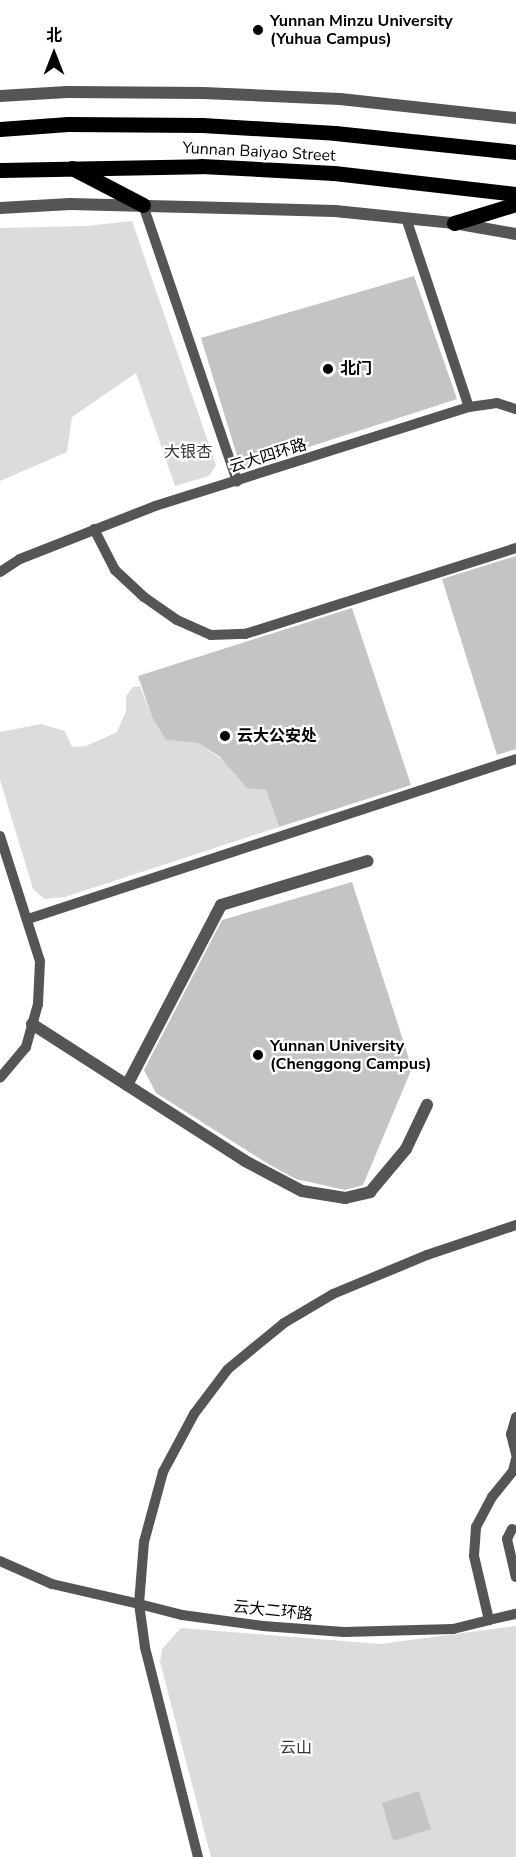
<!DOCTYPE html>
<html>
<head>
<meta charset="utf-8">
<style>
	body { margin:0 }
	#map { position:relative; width:516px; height:1857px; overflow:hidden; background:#fff; font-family:"Nunito Sans","Noto Sans SC",sans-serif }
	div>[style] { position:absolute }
	.green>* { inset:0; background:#dcdcdc }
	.building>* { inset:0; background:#c4c4c4 }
	.lane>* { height:10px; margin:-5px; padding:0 5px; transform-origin:5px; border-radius:5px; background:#555 }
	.street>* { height:12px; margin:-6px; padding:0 6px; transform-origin:6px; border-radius:6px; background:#555 }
	.primary>* { height:15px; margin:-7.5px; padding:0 7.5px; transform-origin:7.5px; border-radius:7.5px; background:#000 }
	.dots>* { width:16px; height:16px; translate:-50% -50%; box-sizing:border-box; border:3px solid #fff; border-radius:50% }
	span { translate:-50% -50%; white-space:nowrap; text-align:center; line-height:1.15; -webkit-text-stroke:4.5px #fff; paint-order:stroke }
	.poi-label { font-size:16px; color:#000; font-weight:700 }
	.left { translate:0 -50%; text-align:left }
	.street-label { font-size:16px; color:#000 }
	.park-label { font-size:16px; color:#333 }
	.north { position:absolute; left:24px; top:24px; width:60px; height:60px; -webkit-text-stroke:4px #fff; paint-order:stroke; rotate:0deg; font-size:16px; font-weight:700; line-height:24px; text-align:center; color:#000 }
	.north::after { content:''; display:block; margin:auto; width:21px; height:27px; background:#000; clip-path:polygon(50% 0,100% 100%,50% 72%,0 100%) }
</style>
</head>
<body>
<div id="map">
	<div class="green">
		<i style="clip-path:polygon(132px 221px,216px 465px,209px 476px,175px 486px,136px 373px,72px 417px,67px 452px,0 481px,0 228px,86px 226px)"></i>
		<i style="clip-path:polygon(140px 686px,152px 717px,166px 740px,198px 743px,266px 790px,279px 827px,65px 897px,45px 899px,33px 889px,0 780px,0 732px,41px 724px,65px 731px,72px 747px,86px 746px,117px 732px,126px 711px,126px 696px,133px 687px)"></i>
		<i style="clip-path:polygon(516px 1626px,516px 1857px,211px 1857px,160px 1662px,162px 1649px,181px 1628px,380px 1644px)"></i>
	</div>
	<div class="building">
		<i style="clip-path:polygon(414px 276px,457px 399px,241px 469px,201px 338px)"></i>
		<i style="clip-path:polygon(516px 556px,516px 749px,497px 755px,442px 579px)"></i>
		<i style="clip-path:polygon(352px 608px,411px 785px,279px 827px,266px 790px,247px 788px,220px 757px,198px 743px,166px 740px,152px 717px,138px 676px)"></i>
		<i style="clip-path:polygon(352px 882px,412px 1068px,363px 1185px,345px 1190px,296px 1179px,270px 1165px,156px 1093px,144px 1070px,222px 920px)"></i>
		<i style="clip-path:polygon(419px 1791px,431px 1829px,393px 1841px,382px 1803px)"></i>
	</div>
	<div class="lane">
		<i style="left:143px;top:205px;width:292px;rotate:71.2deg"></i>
		<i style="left:406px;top:218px;width:199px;rotate:71.6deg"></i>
		<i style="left:94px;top:529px;width:46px;rotate:62.9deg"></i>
		<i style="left:115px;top:570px;width:40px;rotate:43deg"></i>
		<i style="left:144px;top:597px;width:40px;rotate:34.9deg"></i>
		<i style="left:177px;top:620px;width:37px;rotate:24deg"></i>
		<i style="left:211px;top:635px;width:34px;rotate:-2deg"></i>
		<i style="left:245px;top:634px;width:284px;rotate:-17.6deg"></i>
		<i style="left:0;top:572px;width:24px;rotate:-33deg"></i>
		<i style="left:20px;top:559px;width:145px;rotate:-21.4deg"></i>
		<i style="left:155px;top:506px;width:329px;rotate:-17.5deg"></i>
		<i style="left:469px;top:407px;width:28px;rotate:-8deg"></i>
		<i style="left:497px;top:403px;width:20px;rotate:18deg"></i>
		<i style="left:0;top:836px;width:131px;rotate:72.3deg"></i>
		<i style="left:40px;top:961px;width:43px;rotate:92.7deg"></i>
		<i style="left:38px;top:1004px;width:45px;rotate:105.6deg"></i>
		<i style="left:26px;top:1047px;width:40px;rotate:130deg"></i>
		<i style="left:28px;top:919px;width:514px;rotate:-18.15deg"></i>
		<i style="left:516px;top:1417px;width:18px;rotate:106deg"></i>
		<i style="left:511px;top:1434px;width:21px;rotate:76deg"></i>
		<i style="left:512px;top:1529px;width:11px;rotate:117deg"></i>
		<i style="left:507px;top:1539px;width:39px;rotate:77deg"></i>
		<i style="left:0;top:1561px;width:57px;rotate:23.9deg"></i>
		<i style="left:52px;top:1584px;width:89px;rotate:12.9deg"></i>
		<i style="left:139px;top:1604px;width:62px;rotate:-85.4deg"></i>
		<i style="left:144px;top:1542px;width:73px;rotate:-74.8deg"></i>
		<i style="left:163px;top:1472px;width:66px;rotate:-61.9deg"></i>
		<i style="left:194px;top:1414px;width:56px;rotate:-52.9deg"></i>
		<i style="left:228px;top:1369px;width:72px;rotate:-39.4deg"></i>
		<i style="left:284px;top:1323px;width:57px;rotate:-30.6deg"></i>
		<i style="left:333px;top:1294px;width:102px;rotate:-22.5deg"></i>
		<i style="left:427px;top:1255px;width:94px;rotate:-18.6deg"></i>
		<i style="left:489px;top:1620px;width:28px;rotate:-13deg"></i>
		<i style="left:198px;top:1857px;width:217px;rotate:-104.2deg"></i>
		<i style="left:145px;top:1647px;width:43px;rotate:-97.9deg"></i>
		<i style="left:139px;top:1604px;width:44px;rotate:14.3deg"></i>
		<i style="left:182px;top:1615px;width:82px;rotate:7.7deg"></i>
		<i style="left:263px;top:1626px;width:81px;rotate:4.2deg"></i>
		<i style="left:344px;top:1632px;width:109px;rotate:-1.6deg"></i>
		<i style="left:453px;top:1629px;width:37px;rotate:-14deg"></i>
		<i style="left:489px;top:1620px;width:66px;rotate:-103.2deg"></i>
		<i style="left:474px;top:1556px;width:29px;rotate:-86deg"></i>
		<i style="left:476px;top:1527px;width:34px;rotate:-62deg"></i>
		<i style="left:492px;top:1497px;width:33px;rotate:-51deg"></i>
		<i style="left:513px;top:1471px;width:12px;rotate:-76deg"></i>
	</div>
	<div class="street">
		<i style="left:0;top:96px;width:67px;rotate:-3.4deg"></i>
		<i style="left:67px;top:92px;width:136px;rotate:0.4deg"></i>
		<i style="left:203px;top:93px;width:137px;rotate:2.5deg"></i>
		<i style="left:340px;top:99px;width:177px;rotate:6.2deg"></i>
		<i style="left:0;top:208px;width:70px;rotate:-3.3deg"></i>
		<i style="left:70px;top:204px;width:265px;rotate:1.5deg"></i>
		<i style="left:335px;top:211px;width:120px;rotate:5.8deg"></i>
		<i style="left:454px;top:223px;width:63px;rotate:10.1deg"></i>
		<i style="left:32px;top:1024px;width:253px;rotate:32.7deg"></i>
		<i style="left:245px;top:1161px;width:64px;rotate:27.8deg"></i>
		<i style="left:302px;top:1191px;width:44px;rotate:9.2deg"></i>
		<i style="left:345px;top:1198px;width:26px;rotate:-13deg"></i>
		<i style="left:370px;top:1192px;width:56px;rotate:-50.1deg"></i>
		<i style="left:406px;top:1149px;width:49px;rotate:-64.5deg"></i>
		<i style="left:127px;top:1085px;width:203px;rotate:-62.4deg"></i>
		<i style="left:221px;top:905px;width:153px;rotate:-16.7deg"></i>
	</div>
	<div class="primary">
		<i style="left:0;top:129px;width:68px;rotate:-4.2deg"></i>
		<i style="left:68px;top:124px;width:134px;rotate:0.4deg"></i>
		<i style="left:202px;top:125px;width:133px;rotate:3.4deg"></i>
		<i style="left:335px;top:133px;width:182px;rotate:6deg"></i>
		<i style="left:72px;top:168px;width:80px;rotate:27.5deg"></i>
		<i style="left:0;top:170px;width:201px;rotate:-1.1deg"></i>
		<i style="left:201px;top:166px;width:133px;rotate:3deg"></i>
		<i style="left:334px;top:173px;width:183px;rotate:6.6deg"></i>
		<i style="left:454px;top:223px;width:65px;rotate:-17deg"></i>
	</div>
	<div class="dots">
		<i style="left:258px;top:30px;background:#000"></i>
		<i style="left:328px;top:369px;background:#000"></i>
		<i style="left:225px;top:736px;background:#000"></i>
		<i style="left:258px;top:1055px;background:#000"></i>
	</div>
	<div class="poi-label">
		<span class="left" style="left:270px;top:30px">Yunnan Minzu University<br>(Yuhua Campus)</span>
		<span class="left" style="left:340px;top:369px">北门</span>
		<span class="left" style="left:237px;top:736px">云大公安处</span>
		<span class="left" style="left:270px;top:1055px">Yunnan University<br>(Chenggong Campus)</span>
	</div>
	<div class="street-label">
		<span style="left:259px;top:152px;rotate:3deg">Yunnan Baiyao Street</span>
		<span style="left:268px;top:456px;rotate:-17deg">云大四环路</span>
		<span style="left:273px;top:1611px;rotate:6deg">云大二环路</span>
	</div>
	<div class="park-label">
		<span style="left:188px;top:452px">大银杏</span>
		<span style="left:296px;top:1748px">云山</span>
	</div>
	<div class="north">北</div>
</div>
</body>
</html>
